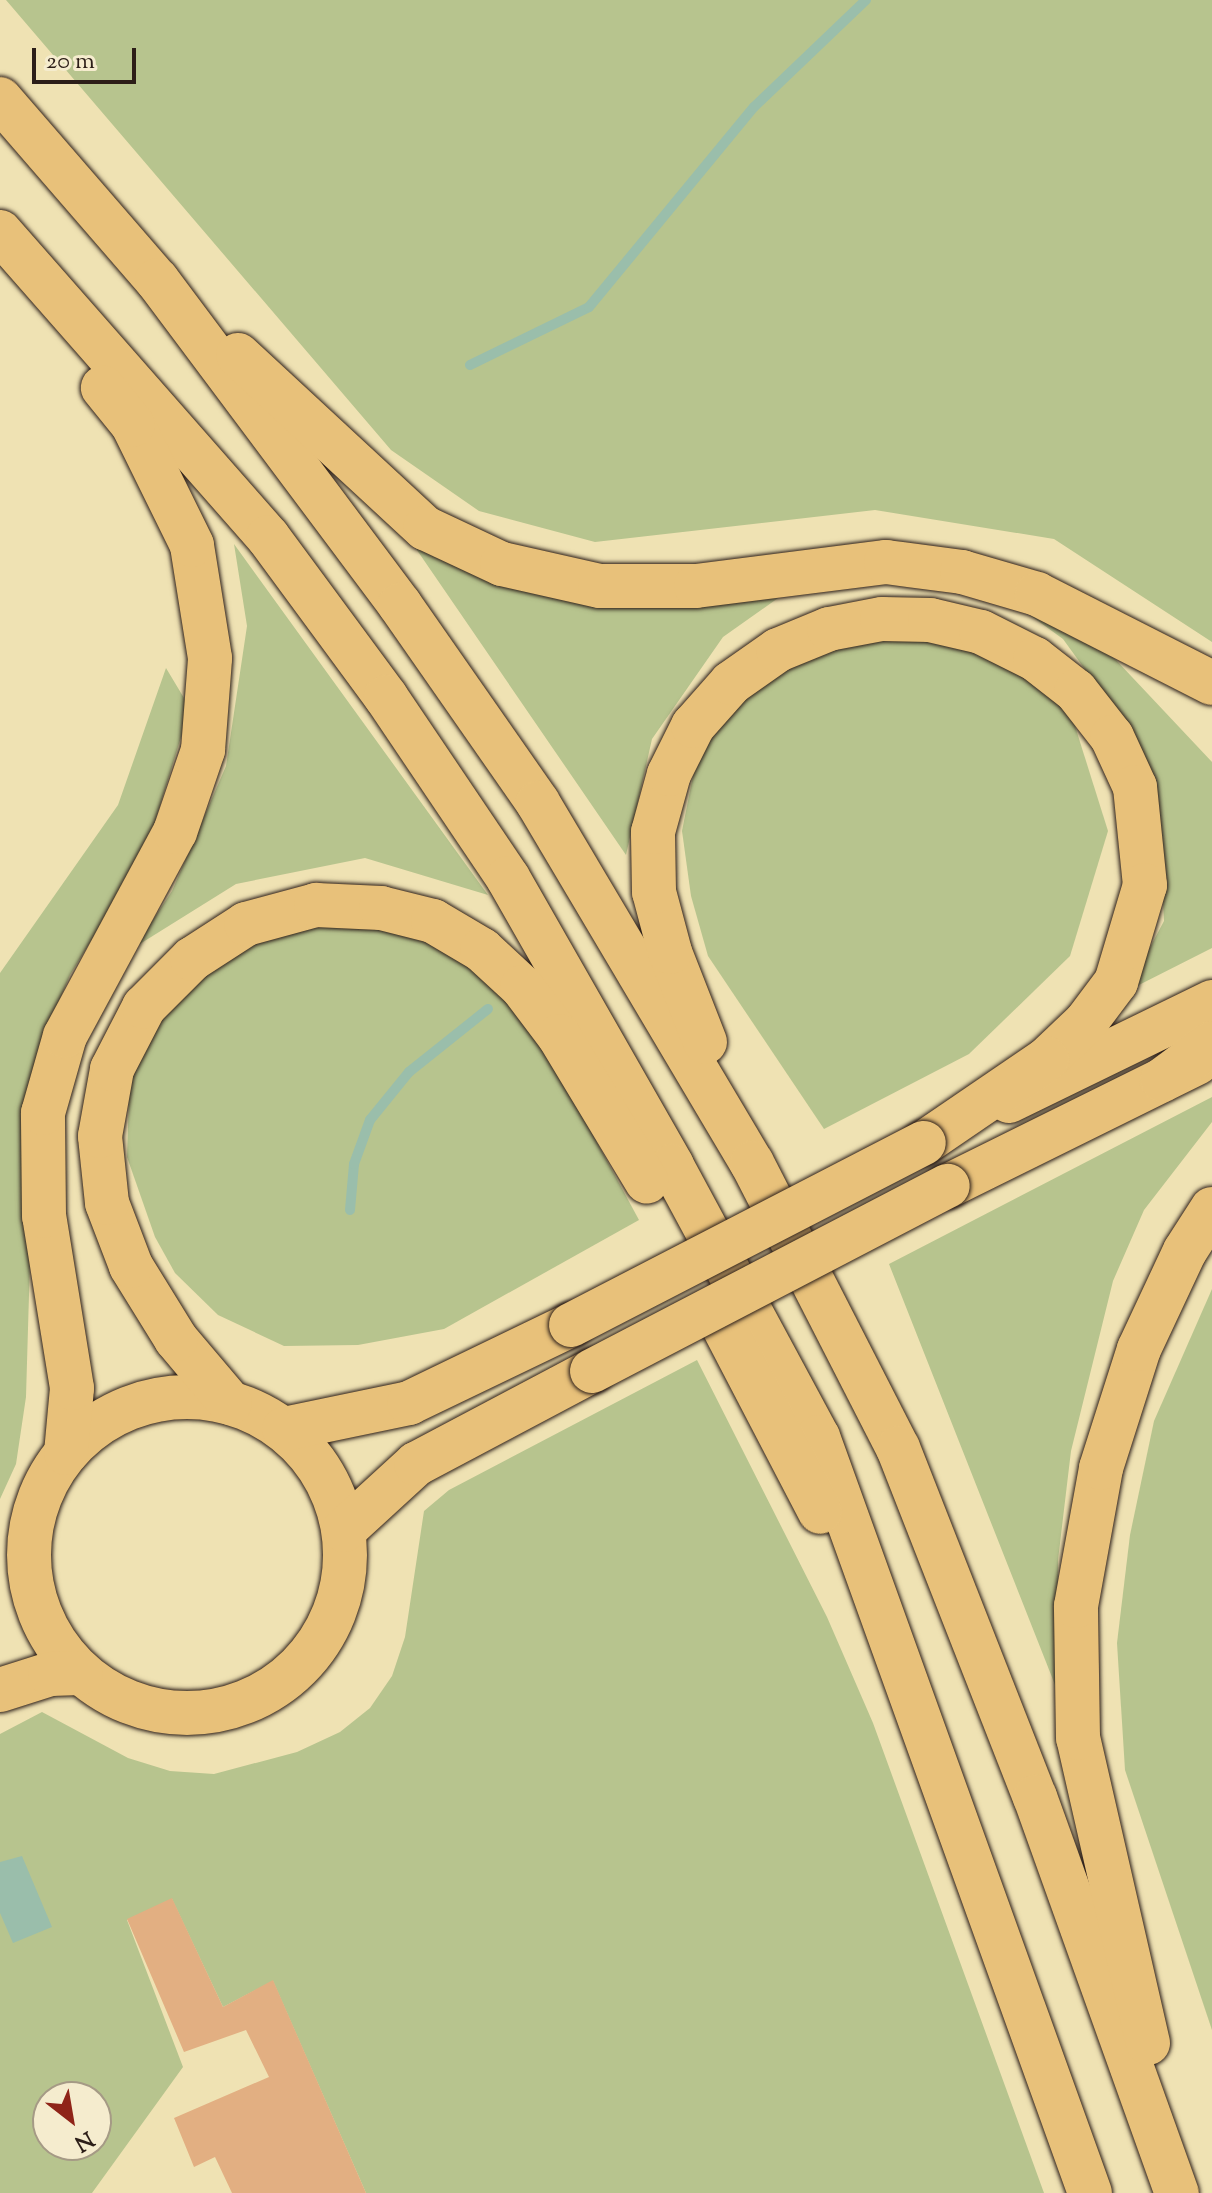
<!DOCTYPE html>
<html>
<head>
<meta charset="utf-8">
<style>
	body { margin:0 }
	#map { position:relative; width:1212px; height:2193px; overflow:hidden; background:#efe2b3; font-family:"Sorts Mill Goudy",serif }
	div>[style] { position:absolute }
	.green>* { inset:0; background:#b7c48e }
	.water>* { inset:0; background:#9abeab }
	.stream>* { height:10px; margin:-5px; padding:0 5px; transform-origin:5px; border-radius:5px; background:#9abeab }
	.building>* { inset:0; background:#e2af82 }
	.roads { filter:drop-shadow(0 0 2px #2c1e18) drop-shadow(0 0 2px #2c1e18) }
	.primary>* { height:44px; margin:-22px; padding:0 22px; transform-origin:22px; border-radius:22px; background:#e8c17a }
	.primary>.ring { margin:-22px; padding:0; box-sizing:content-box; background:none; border:44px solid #e8c17a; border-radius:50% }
	.motorway>* { height:44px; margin:-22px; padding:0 22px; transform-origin:22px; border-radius:22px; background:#e8c17a }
	.bridges { filter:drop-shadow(0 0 2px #2c1e18) drop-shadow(0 0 2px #2c1e18) }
	.primary-bridge>* { height:44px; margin:-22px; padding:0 22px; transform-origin:22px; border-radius:22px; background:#e8c17a }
	span { translate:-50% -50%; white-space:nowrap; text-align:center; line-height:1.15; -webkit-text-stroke:6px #f5ecce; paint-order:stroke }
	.north { position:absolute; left:32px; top:2081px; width:80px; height:80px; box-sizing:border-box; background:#f5ecce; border:2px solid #a59a85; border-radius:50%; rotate:149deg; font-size:22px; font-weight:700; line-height:32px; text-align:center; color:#2c1e18 }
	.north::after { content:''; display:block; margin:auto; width:28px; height:36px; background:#8f2418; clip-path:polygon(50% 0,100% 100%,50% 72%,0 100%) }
	.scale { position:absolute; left:32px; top:48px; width:104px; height:36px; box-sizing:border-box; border:4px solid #2c1e18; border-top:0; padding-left:10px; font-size:24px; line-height:28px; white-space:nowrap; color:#2c1e18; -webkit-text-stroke:6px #f5ecce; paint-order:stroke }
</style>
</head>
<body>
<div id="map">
	<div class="green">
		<i style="clip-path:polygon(6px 0,1212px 0,1212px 642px,1054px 539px,875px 510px,595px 542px,479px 511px,391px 450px)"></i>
		<i style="clip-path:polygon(397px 521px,452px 557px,795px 586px,723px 637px,652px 739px,626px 855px)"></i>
		<i style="clip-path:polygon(234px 544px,488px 895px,365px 858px,236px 884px,135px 947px,172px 891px,226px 766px,247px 626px)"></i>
		<i style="clip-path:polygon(1005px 597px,1100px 643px,1212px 762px,1212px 948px,1127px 991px,1164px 921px,1159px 824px,1128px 729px,1063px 639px)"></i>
		<i style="clip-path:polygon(863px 637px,965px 638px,1069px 707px,1108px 831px,1070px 956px,969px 1054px,824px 1129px,708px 956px,691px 896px,682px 831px,698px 751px,767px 675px)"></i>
		<i style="clip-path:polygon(166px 668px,190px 708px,146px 851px,70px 975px,36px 1056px,26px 1397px,16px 1464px,0 1499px,0 973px,118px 805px)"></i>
		<i style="clip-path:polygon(372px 918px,457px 952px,527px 1013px,639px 1220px,444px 1329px,358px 1345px,284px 1346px,218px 1315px,175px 1273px,155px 1237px,127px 1157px,130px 1066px,171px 997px,267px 933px)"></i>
		<i style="clip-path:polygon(1212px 1097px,1212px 1122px,1144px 1210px,1113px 1281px,1071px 1451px,1058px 1560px,1059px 1695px,889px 1264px)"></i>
		<i style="clip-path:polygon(1212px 1289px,1212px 2030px,1125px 1770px,1117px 1643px,1130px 1535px,1154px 1421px)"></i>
		<i style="clip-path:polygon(evenodd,697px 1360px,827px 1617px,873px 1723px,1044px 2193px,366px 2193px,273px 1981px,223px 2007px,172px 1899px,127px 1920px,183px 2067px,92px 2193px,0 2193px,0 1734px,42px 1712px,128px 1758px,170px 1771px,214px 1774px,297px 1752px,340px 1732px,370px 1708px,392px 1676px,405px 1637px,424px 1511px,449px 1490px,697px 1360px,48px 2097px,96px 2097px,96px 2145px,48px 2145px,48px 2097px)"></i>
	</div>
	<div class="water">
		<i style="clip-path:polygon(22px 1856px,52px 1927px,13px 1943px,0 1913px,0 1862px)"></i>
	</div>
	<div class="stream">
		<i style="left:470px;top:365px;width:132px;rotate:-26deg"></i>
		<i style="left:589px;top:307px;width:259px;rotate:-50.5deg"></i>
		<i style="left:754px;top:107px;width:155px;rotate:-43.7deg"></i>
		<i style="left:350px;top:1210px;width:46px;rotate:-85deg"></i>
		<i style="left:354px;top:1164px;width:47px;rotate:-70deg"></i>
		<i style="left:370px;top:1120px;width:62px;rotate:-50.9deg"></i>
		<i style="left:409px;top:1072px;width:101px;rotate:-38.6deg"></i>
	</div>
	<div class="building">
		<i style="clip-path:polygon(172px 1898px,223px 2007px,273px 1980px,366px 2193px,232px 2193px,215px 2157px,194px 2167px,174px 2118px,269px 2077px,246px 2030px,184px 2052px,127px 1919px)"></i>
	</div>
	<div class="roads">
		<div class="primary">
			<i style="left:1009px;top:1101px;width:226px;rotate:-26deg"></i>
			<i style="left:948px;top:1186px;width:278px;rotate:-26.3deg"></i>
			<i class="ring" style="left:29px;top:1397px;width:272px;height:272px"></i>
			<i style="left:284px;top:1429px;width:128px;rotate:-11.7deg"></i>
			<i style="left:409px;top:1403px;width:180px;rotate:-25.7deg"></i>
			<i style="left:344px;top:1530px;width:98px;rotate:-42.5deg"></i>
			<i style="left:416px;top:1464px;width:199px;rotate:-27.9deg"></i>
			<i style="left:0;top:1690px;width:52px;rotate:-17.7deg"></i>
			<i style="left:50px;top:1674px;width:31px;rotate:-2deg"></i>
		</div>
		<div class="motorway">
			<i style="left:0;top:99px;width:240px;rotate:49.1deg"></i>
			<i style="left:157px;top:280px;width:406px;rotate:53.2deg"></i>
			<i style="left:400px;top:605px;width:241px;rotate:55.1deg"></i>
			<i style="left:538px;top:803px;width:419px;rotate:59.3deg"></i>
			<i style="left:752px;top:1163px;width:320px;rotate:62.9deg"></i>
			<i style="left:898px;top:1448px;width:375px;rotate:68.6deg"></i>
			<i style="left:1035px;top:1797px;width:421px;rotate:70.3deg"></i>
			<i style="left:0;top:232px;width:406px;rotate:48.7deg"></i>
			<i style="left:268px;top:537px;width:199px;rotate:53.6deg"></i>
			<i style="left:386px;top:697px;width:218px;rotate:56deg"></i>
			<i style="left:508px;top:878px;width:331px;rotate:60.3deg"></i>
			<i style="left:672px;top:1166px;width:308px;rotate:61.7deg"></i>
			<i style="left:818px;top:1437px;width:803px;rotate:70.21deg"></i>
			<i style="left:238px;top:355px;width:255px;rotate:42.8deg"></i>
			<i style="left:425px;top:528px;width:85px;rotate:25.1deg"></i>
			<i style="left:502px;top:564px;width:100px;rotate:12.7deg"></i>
			<i style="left:600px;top:586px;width:96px"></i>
			<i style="left:696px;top:586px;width:192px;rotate:-7.2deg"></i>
			<i style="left:886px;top:562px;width:77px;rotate:7.5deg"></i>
			<i style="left:962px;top:572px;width:78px;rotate:16.3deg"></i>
			<i style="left:1037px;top:594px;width:196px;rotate:27deg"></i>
			<i style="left:705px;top:1042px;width:97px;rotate:-111.3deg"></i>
			<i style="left:670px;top:952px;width:62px;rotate:-104.9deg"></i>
			<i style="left:654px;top:892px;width:60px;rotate:-91deg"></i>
			<i style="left:653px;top:832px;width:60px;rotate:-74.6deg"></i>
			<i style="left:669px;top:774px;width:54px;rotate:-63.4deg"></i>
			<i style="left:693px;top:726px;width:57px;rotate:-48.5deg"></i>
			<i style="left:731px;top:683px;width:57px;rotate:-35.1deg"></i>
			<i style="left:778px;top:650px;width:55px;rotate:-22.4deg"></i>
			<i style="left:829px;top:629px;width:54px;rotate:-10.7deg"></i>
			<i style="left:882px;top:619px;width:48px;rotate:1.2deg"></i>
			<i style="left:930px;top:620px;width:52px;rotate:13.2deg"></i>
			<i style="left:981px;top:632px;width:60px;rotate:26.6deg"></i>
			<i style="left:1035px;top:659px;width:52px;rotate:38deg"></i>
			<i style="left:1076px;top:691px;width:58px;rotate:52deg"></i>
			<i style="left:1112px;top:737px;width:55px;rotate:65.3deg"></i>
			<i style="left:1135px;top:787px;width:99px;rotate:84.2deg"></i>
			<i style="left:1145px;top:885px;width:101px;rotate:106.6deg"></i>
			<i style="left:1116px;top:982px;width:50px;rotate:126.9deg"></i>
			<i style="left:1086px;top:1022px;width:54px;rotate:136.5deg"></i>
			<i style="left:1047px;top:1059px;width:149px;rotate:145.7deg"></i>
			<i style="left:1162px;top:1080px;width:62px;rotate:-36.5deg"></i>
			<i style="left:717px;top:1314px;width:223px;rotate:62.5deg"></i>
			<i style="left:230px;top:1403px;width:84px;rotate:-130.2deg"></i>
			<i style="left:176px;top:1339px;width:86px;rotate:-121.7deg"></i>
			<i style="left:131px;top:1266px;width:67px;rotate:-110.9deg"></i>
			<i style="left:107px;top:1203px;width:67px;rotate:-96deg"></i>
			<i style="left:100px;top:1136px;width:68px;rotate:-79.8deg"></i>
			<i style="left:112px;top:1069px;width:70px;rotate:-62.7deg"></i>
			<i style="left:144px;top:1007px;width:68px;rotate:-45deg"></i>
			<i style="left:192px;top:959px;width:64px;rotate:-32.9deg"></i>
			<i style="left:246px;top:924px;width:73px;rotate:-15.2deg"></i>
			<i style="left:316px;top:905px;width:65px;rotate:2.6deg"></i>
			<i style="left:381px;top:908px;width:54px;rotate:14deg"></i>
			<i style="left:433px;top:921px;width:57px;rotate:30.6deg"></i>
			<i style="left:482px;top:950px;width:54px;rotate:42.8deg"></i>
			<i style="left:522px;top:987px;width:61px;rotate:52.9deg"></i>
			<i style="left:559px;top:1036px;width:170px;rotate:58.9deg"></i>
			<i style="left:66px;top:1453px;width:65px;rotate:-84.7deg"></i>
			<i style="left:72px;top:1388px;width:174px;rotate:-99.2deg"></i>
			<i style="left:44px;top:1216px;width:103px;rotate:-90.6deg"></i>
			<i style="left:43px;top:1113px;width:80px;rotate:-74.1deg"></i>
			<i style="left:65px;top:1036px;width:232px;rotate:-61.7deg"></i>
			<i style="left:175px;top:832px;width:87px;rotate:-71.1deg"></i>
			<i style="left:203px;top:750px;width:92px;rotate:-85.6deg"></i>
			<i style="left:210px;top:658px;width:114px;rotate:-99.1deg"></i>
			<i style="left:192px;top:545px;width:134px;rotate:-116.2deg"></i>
			<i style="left:133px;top:425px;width:48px;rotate:-129deg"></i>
			<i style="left:1148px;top:2043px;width:313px;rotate:-102.9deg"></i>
			<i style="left:1078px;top:1738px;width:132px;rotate:-90.9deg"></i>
			<i style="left:1076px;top:1606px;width:140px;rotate:-79.7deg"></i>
			<i style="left:1101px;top:1468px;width:125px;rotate:-72.3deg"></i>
			<i style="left:1139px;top:1349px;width:108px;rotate:-64.9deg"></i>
			<i style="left:1185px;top:1251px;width:50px;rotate:-57.3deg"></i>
		</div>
	</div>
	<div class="bridges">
		<div class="primary-bridge">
			<i style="left:571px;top:1325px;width:397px;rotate:-27.3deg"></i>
			<i style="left:592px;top:1371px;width:401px;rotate:-27.5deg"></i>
		</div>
	</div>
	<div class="north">N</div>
	<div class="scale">20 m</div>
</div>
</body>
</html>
